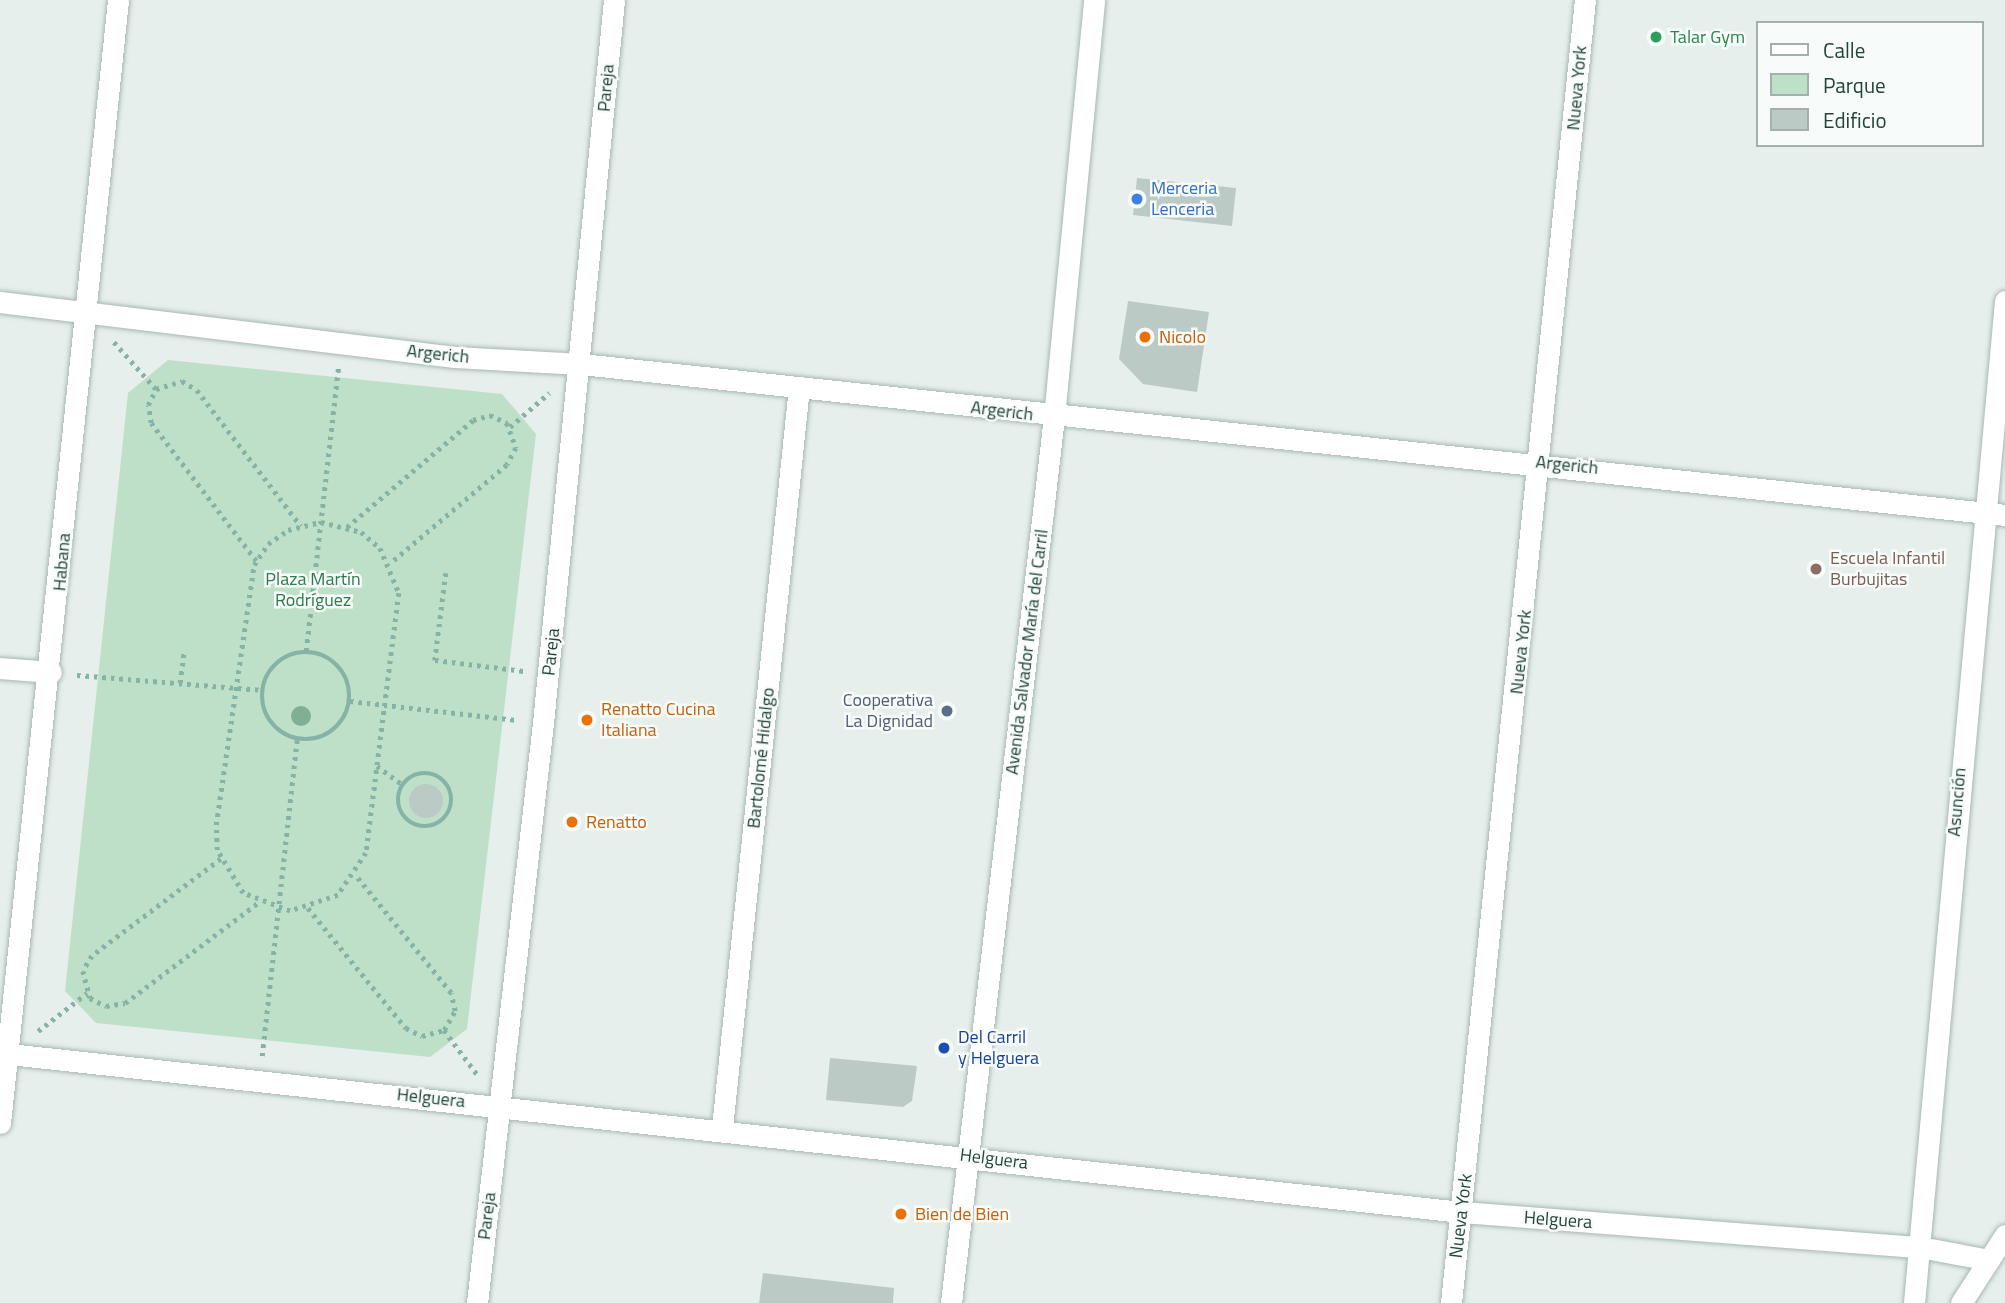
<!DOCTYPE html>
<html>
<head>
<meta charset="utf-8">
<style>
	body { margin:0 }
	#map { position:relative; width:2005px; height:1303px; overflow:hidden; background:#e6efeb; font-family:"Titillium Web",sans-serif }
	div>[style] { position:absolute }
	.green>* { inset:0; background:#bfe0c8 }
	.building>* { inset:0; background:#bbcac4 }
	.round { border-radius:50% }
	.path>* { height:4.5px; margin-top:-2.25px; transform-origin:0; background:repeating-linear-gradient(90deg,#86b3a5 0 3.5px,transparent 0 8.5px) }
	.path>.ring { margin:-2.25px; padding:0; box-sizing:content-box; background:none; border:4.5px solid #86b3a5; border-radius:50% }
	.roads { filter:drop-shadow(0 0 2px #a8b8b2) drop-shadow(0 0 2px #a8b8b2) }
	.minor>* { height:21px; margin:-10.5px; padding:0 10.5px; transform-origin:10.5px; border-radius:10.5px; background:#fff }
	.tertiary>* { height:21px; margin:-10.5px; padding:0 10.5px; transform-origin:10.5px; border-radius:10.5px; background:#fff }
	.trees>* { width:20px; height:20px; margin:-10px; border-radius:50%; background:#80af93 }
	.dots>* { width:19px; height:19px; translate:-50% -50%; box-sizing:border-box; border:4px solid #f7fbf9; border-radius:50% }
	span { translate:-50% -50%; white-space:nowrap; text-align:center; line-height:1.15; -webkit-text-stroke:5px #f7fbf9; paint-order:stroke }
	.leisure-label { font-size:18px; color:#27864d }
	.left { translate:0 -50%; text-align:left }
	.street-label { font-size:18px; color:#24423a }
	.shop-label { font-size:18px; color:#366cbe }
	.food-label { font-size:18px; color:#c56008 }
	.education-label { font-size:18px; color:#785e54 }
	.park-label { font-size:18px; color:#2d7a4b }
	.service-label { font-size:18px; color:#4e5e75 }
	.right { translate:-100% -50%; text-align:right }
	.transit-label { font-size:18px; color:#164399 }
	.legend { position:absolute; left:1756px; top:21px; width:228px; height:126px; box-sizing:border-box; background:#f7fbf9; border:2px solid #a3b1ad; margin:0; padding:9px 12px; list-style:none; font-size:21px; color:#24423a }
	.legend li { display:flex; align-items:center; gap:14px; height:35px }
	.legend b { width:35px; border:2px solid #a3b1ad }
</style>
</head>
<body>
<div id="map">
	<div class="green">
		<i style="clip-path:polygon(168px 360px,502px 394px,536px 434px,467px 1029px,430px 1057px,96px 1023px,65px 991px,128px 393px)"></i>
	</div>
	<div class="building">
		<i style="clip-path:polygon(1137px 178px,1236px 188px,1232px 226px,1133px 215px)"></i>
		<i style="clip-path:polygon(1128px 301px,1209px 312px,1197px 392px,1143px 384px,1119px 359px)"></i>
		<i class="round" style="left:409px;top:784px;width:34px;height:34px"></i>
		<i style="clip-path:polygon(830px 1058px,917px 1066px,912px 1101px,903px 1107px,826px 1100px)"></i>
		<i style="clip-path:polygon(763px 1273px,894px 1288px,893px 1303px,759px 1303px)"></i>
	</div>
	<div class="path">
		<i style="left:114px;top:342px;width:63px;rotate:48.2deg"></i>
		<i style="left:510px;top:427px;width:52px;rotate:-41.1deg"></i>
		<i style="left:321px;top:522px;width:41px;rotate:14deg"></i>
		<i style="left:361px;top:532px;width:25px;rotate:40deg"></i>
		<i style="left:380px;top:548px;width:49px;rotate:67.1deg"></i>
		<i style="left:399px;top:593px;width:262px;rotate:97.2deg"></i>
		<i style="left:366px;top:853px;width:50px;rotate:123.7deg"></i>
		<i style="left:338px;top:895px;width:51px;rotate:161.6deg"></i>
		<i style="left:290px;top:911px;width:50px;rotate:-159deg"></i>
		<i style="left:243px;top:893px;width:50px;rotate:-121.2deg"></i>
		<i style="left:217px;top:850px;width:25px;rotate:-92deg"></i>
		<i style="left:216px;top:825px;width:263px;rotate:-81.7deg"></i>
		<i style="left:254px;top:565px;width:25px;rotate:-56deg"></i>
		<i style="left:268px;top:544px;width:24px;rotate:-35deg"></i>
		<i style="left:288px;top:530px;width:34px;rotate:-14deg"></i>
		<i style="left:347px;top:527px;width:165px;rotate:-40.3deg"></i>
		<i style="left:473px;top:420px;width:18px;rotate:-16deg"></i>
		<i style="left:490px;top:415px;width:19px;rotate:25deg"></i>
		<i style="left:507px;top:423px;width:27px;rotate:70deg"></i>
		<i style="left:516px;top:448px;width:19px;rotate:118deg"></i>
		<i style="left:507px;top:465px;width:153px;rotate:139.8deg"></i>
		<i style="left:256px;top:561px;width:173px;rotate:-127.3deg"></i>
		<i style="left:151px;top:423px;width:18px;rotate:-99deg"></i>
		<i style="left:148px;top:405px;width:18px;rotate:-63deg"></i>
		<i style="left:156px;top:389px;width:27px;rotate:-17deg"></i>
		<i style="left:182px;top:381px;width:17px;rotate:31deg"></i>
		<i style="left:197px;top:390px;width:171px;rotate:52.6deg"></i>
		<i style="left:446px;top:573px;width:88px;rotate:97.2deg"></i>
		<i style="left:435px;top:660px;width:89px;rotate:7.1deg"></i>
		<i style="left:306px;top:651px;width:285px;rotate:-83.5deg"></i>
		<i class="ring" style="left:262px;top:652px;width:83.5px;height:83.5px"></i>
		<i style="left:77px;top:675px;width:186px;rotate:4.6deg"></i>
		<i style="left:180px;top:683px;width:33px;rotate:-83deg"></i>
		<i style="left:350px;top:701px;width:169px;rotate:6.5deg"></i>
		<i style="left:377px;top:766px;width:32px;rotate:36deg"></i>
		<i class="ring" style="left:398px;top:773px;width:49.5px;height:49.5px"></i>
		<i style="left:221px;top:859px;width:161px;rotate:143.1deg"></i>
		<i style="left:92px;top:956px;width:17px;rotate:121deg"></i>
		<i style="left:83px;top:971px;width:28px;rotate:75deg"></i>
		<i style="left:90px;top:998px;width:18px;rotate:27deg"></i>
		<i style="left:106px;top:1006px;width:19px;rotate:-9deg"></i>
		<i style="left:125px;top:1003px;width:168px;rotate:-37deg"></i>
		<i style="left:308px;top:908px;width:155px;rotate:50.8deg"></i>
		<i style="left:406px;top:1028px;width:18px;rotate:27deg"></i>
		<i style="left:422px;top:1036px;width:23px;rotate:-15deg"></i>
		<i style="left:444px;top:1030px;width:22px;rotate:-60deg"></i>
		<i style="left:455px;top:1011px;width:18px;rotate:-103deg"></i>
		<i style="left:451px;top:993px;width:151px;rotate:-129.1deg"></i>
		<i style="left:444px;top:1030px;width:55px;rotate:53.1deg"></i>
		<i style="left:38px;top:1031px;width:62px;rotate:-37.8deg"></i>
		<i style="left:262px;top:1056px;width:318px;rotate:-83.7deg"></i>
	</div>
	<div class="roads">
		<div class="minor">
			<i style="left:0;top:302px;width:458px;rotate:6.9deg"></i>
			<i style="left:455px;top:357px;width:126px;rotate:3.2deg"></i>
			<i style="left:581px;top:364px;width:1432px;rotate:6.05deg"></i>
			<i style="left:0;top:668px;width:51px;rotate:4.5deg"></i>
			<i style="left:0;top:1053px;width:1471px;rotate:6.21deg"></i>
			<i style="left:1462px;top:1212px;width:459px;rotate:4.4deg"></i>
			<i style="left:1920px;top:1247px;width:70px;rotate:10.7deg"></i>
			<i style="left:0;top:1123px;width:1129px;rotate:-84deg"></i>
			<i style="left:722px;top:1128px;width:745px;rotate:-84.07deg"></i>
			<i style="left:477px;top:1303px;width:584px;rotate:-83.51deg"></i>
			<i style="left:543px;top:723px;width:726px;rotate:-84.39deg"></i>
			<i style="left:1451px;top:1303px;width:1310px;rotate:-84.13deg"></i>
			<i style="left:1914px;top:1303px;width:1006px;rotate:-84.81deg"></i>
			<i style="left:1961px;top:1303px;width:81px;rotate:-57.1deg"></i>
		</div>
		<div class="tertiary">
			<i style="left:951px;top:1303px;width:892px;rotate:-83.37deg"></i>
			<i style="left:1054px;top:417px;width:419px;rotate:-84.5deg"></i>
		</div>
	</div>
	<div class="trees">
		<i style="left:301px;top:716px"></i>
	</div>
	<div class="dots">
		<i style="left:1656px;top:37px;background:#2e9e5b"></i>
		<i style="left:1137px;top:199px;background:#3f7fe0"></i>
		<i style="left:1145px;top:337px;background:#e8710a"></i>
		<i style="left:1816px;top:569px;background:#8d6e63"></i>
		<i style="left:947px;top:711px;background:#5c6f8a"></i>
		<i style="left:587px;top:720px;background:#e8710a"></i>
		<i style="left:572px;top:822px;background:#e8710a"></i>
		<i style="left:944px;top:1048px;background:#1a4fb4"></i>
		<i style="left:901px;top:1214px;background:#e8710a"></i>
	</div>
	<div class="leisure-label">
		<span class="left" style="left:1670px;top:37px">Talar Gym</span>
	</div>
	<div class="street-label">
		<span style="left:606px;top:88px;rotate:-85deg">Pareja</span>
		<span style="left:1577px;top:88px;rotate:-85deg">Nueva York</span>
		<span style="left:438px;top:354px;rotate:6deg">Argerich</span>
		<span style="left:1002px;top:411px;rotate:7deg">Argerich</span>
		<span style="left:1567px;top:465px;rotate:6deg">Argerich</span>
		<span style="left:62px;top:562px;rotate:-85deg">Habana</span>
		<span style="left:551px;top:652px;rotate:-84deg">Pareja</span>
		<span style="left:1027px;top:652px;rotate:-83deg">Avenida Salvador María del Carril</span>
		<span style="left:1521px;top:652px;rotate:-84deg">Nueva York</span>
		<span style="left:761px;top:758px;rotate:-84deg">Bartolomé Hidalgo</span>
		<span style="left:1957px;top:802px;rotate:-85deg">Asunción</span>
		<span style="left:431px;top:1098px;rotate:6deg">Helguera</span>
		<span style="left:994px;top:1159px;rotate:7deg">Helguera</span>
		<span style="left:487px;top:1216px;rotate:-83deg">Pareja</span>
		<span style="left:1461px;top:1216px;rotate:-83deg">Nueva York</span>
		<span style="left:1558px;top:1220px;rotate:4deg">Helguera</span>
	</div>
	<div class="shop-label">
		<span class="left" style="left:1151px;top:199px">Merceria<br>Lenceria</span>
	</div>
	<div class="food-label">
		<span class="left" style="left:1159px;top:337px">Nicolo</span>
		<span class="left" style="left:601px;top:720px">Renatto Cucina<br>Italiana</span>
		<span class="left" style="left:586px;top:822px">Renatto</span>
		<span class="left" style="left:915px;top:1214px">Bien de Bien</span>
	</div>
	<div class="education-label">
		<span class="left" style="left:1830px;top:569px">Escuela Infantil<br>Burbujitas</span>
	</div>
	<div class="park-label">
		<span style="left:313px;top:590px">Plaza Martín<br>Rodríguez</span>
	</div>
	<div class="service-label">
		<span class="right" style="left:933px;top:711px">Cooperativa<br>La Dignidad</span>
	</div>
	<div class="transit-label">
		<span class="left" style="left:958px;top:1048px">Del Carril<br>y Helguera</span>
	</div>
	<ul class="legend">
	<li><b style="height:9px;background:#fff"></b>Calle</li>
	<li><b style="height:19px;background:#bfe0c8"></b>Parque</li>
	<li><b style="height:19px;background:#bbcac4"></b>Edificio</li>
	</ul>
</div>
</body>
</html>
